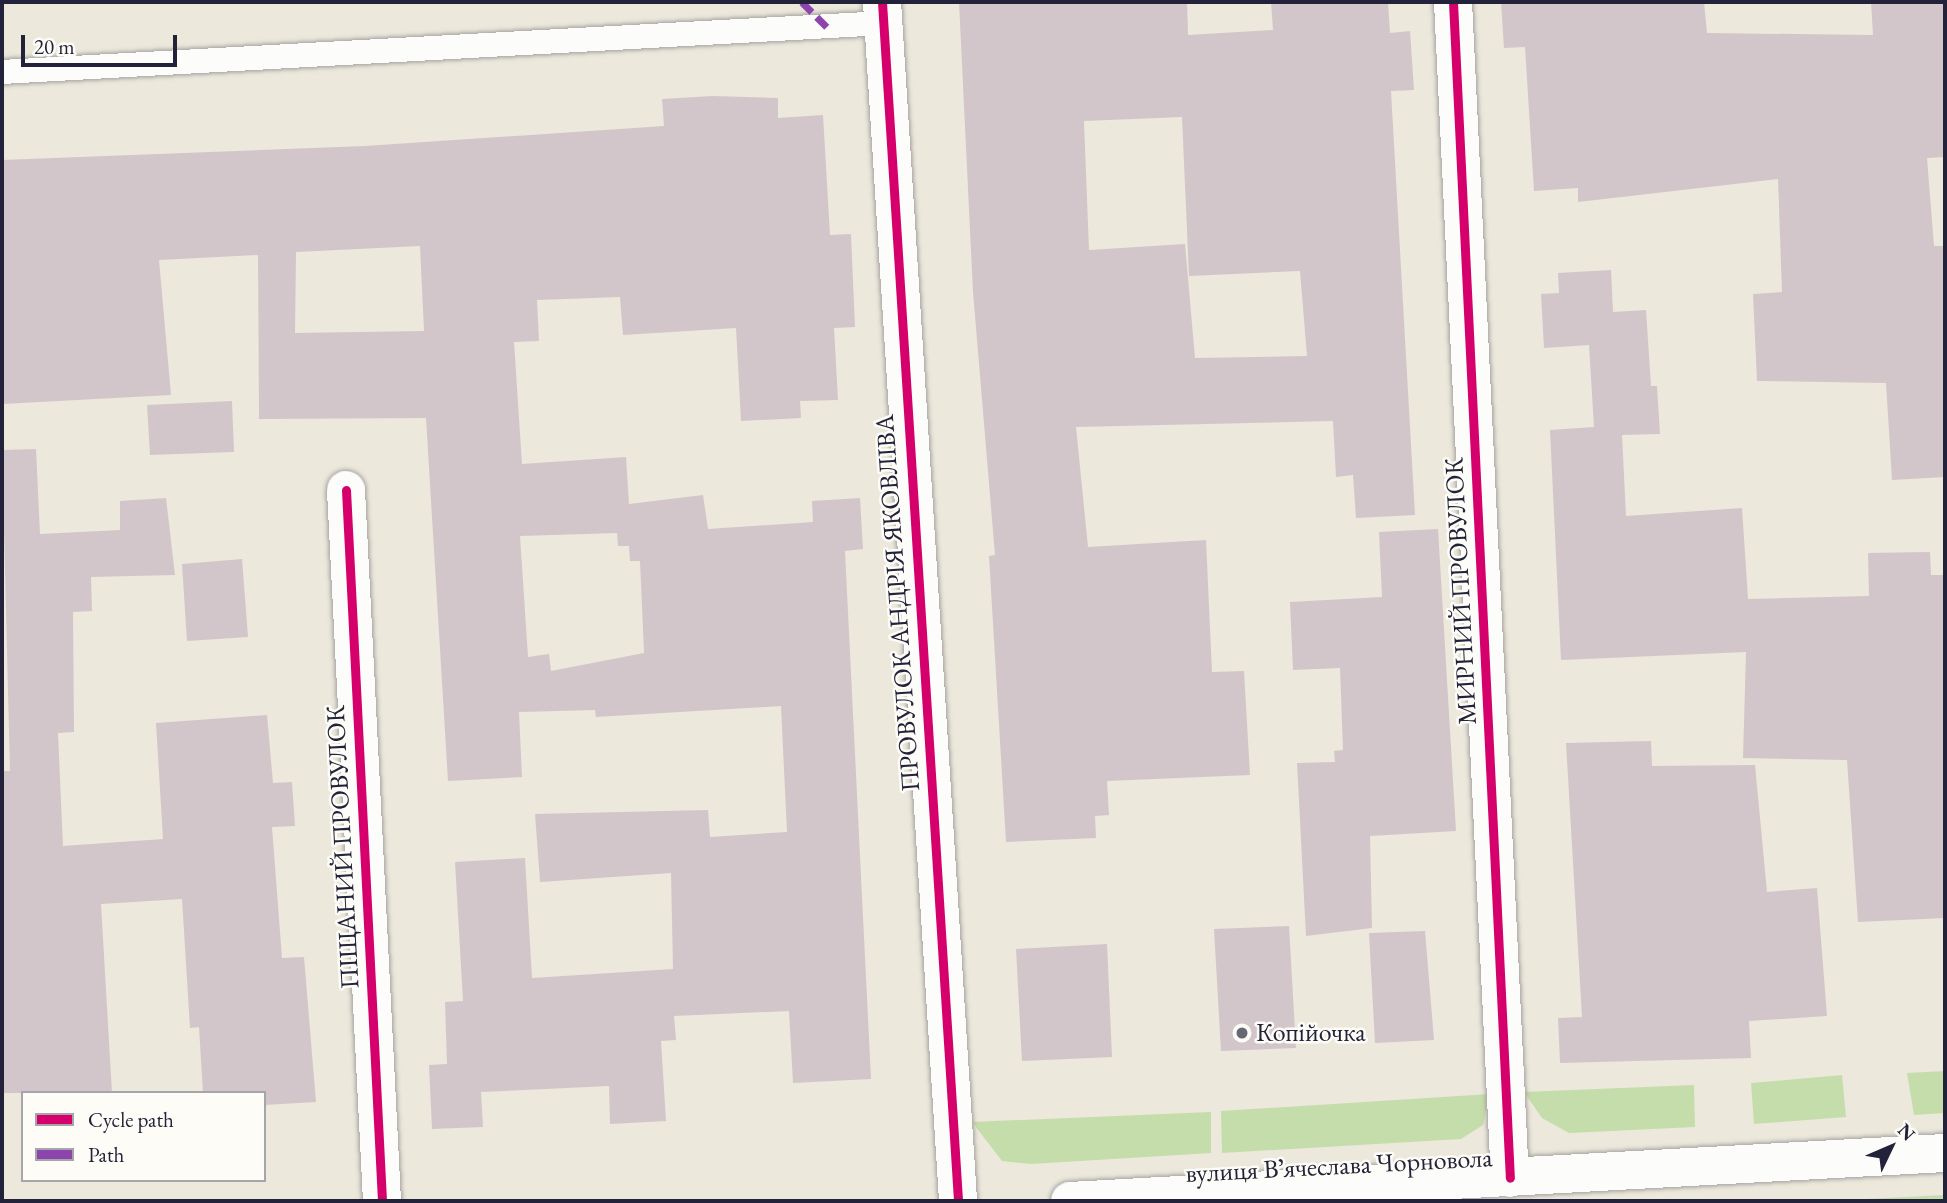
<!DOCTYPE html>
<html>
<head>
<meta charset="utf-8">
<style>
	body { margin:0 }
	#map { position:relative; width:1947px; height:1203px; overflow:hidden; background:#ece8dc; font-family:"EB Garamond",serif }
	div>[style] { position:absolute }
	.green>* { inset:0; background:#c5ddaa }
	.building>* { inset:0; background:#d2c6ca }
	.roads { filter:drop-shadow(0 0 2px #a6a3a0) drop-shadow(0 0 2px #a6a3a0) }
	.service>* { height:24px; margin:-12px; padding:0 12px; transform-origin:12px; border-radius:12px; background:#fcfcfa }
	.minor>* { height:38px; margin:-19px; padding:0 19px; transform-origin:19px; border-radius:19px; background:#fcfcfa }
	.secondary>* { height:38px; margin:-19px; padding:0 19px; transform-origin:19px; border-radius:19px; background:#fcfcfa }
	.quiet>* { height:7px; margin-top:-3.5px; transform-origin:0; background:repeating-linear-gradient(90deg,#8e44ad 0 14px,transparent 0 21px) }
	.cycleway>* { height:9px; margin:-4.5px; padding:0 4.5px; transform-origin:4.5px; border-radius:4.5px; background:#d6006c }
	.dots>* { width:19px; height:19px; translate:-50% -50%; box-sizing:border-box; border:4px solid #fdfcf7; border-radius:50% }
	span { translate:-50% -50%; white-space:nowrap; text-align:center; line-height:1.15; -webkit-text-stroke:5px #fdfcf7; paint-order:stroke }
	.street-label { font-size:26px; color:#22223b }
	.poi-label { font-size:26px; color:#22223b }
	.left { translate:0 -50%; text-align:left }
	.frame { position:absolute; inset:0; border:4px solid #22223b; pointer-events:none }
	.legend { position:absolute; left:21px; top:1091px; width:245px; height:91px; box-sizing:border-box; background:#fdfcf7; border:2px solid #a5a5ac; margin:0; padding:9px 12px; list-style:none; font-size:21px; color:#22223b }
	.legend li { display:flex; align-items:center; gap:14px; height:35px }
	.legend b { width:35px; border:2px solid #a5a5ac }
	.north { position:absolute; left:1856px; top:1112px; width:70px; height:70px; -webkit-text-stroke:5px #fdfcf7; paint-order:stroke; rotate:46deg; font-size:19px; font-weight:700; line-height:28px; text-align:center; color:#22223b }
	.north::after { content:''; display:block; margin:auto; width:24px; height:32px; background:#22223b; clip-path:polygon(50% 0,100% 100%,50% 72%,0 100%) }
	.scale { position:absolute; left:21px; top:35px; width:156px; height:32px; box-sizing:border-box; border:4px solid #22223b; border-top:0; padding-left:9px; font-size:21px; line-height:24px; white-space:nowrap; color:#22223b; -webkit-text-stroke:5px #fdfcf7; paint-order:stroke }
</style>
</head>
<body>
<div id="map">
	<div class="green">
		<i style="clip-path:polygon(1945px 1071px,1945px 1113px,1914px 1115px,1907px 1073px)"></i>
		<i style="clip-path:polygon(1842px 1075px,1846px 1117px,1754px 1124px,1751px 1083px)"></i>
		<i style="clip-path:polygon(1694px 1085px,1695px 1127px,1569px 1133px,1542px 1118px,1524px 1092px)"></i>
		<i style="clip-path:polygon(1490px 1094px,1483px 1125px,1461px 1139px,1222px 1153px,1221px 1111px)"></i>
		<i style="clip-path:polygon(1211px 1112px,1211px 1153px,1031px 1164px,1002px 1161px,972px 1122px)"></i>
		<i style="clip-path:polygon(1945px 1195px,1945px 1201px,1826px 1201px)"></i>
	</div>
	<div class="building">
		<i style="clip-path:polygon(evenodd,959px 2px,1187px 2px,1188px 35px,1273px 30px,1271px 2px,1388px 2px,1390px 33px,1410px 31px,1414px 90px,1391px 91px,1415px 515px,1356px 518px,1353px 475px,1336px 477px,1333px 421px,1076px 427px,1088px 547px,1206px 540px,1212px 672px,1244px 671px,1250px 775px,1107px 781px,1109px 815px,1095px 816px,1096px 838px,1006px 842px,989px 556px,995px 555px,973px 292px,959px 2px,1182px 117px,1189px 276px,1300px 271px,1307px 356px,1195px 358px,1185px 244px,1089px 250px,1084px 121px,1182px 117px)"></i>
		<i style="clip-path:polygon(1501px 2px,1704px 2px,1707px 33px,1873px 35px,1871px 2px,1945px 2px,1945px 157px,1927px 158px,1934px 246px,1945px 246px,1945px 477px,1892px 480px,1886px 383px,1757px 381px,1753px 294px,1782px 292px,1778px 179px,1578px 202px,1578px 188px,1534px 191px,1525px 47px,1504px 48px)"></i>
		<i style="clip-path:polygon(evenodd,712px 96px,778px 98px,778px 118px,823px 115px,830px 235px,851px 234px,855px 327px,834px 328px,838px 400px,800px 401px,801px 418px,741px 421px,736px 328px,623px 335px,620px 297px,537px 300px,539px 341px,514px 342px,522px 464px,626px 457px,629px 504px,703px 495px,708px 529px,813px 522px,812px 501px,860px 498px,863px 549px,845px 551px,871px 1079px,793px 1083px,789px 1011px,674px 1016px,676px 1040px,661px 1041px,666px 1121px,610px 1124px,609px 1086px,481px 1092px,483px 1127px,432px 1129px,429px 1065px,447px 1064px,445px 1002px,463px 1001px,455px 862px,525px 858px,532px 978px,673px 969px,671px 873px,540px 882px,535px 814px,708px 810px,710px 837px,787px 832px,781px 706px,596px 717px,595px 710px,519px 712px,522px 777px,448px 781px,426px 418px,259px 419px,258px 255px,159px 260px,171px 395px,2px 404px,2px 160px,365px 146px,664px 126px,662px 99px,712px 96px,420px 246px,424px 331px,295px 333px,296px 252px,420px 246px,712px 96px,617px 533px,618px 546px,629px 546px,630px 561px,640px 561px,644px 653px,551px 671px,549px 654px,528px 657px,520px 536px,617px 533px)"></i>
		<i style="clip-path:polygon(1611px 270px,1613px 312px,1646px 310px,1651px 386px,1657px 386px,1660px 434px,1622px 435px,1626px 516px,1742px 508px,1748px 599px,1869px 596px,1868px 553px,1930px 552px,1931px 575px,1945px 575px,1945px 918px,1858px 922px,1847px 760px,1743px 758px,1746px 652px,1561px 660px,1550px 430px,1594px 427px,1589px 345px,1544px 348px,1541px 294px,1559px 293px,1558px 273px)"></i>
		<i style="clip-path:polygon(232px 401px,234px 452px,150px 455px,147px 405px)"></i>
		<i style="clip-path:polygon(36px 449px,40px 534px,120px 530px,120px 501px,166px 498px,175px 575px,91px 577px,92px 611px,73px 612px,74px 732px,58px 733px,63px 846px,163px 839px,156px 723px,267px 715px,273px 783px,292px 782px,295px 826px,272px 827px,282px 958px,304px 957px,316px 1102px,264px 1105px,264px 1093px,203px 1093px,199px 1027px,190px 1028px,182px 899px,101px 904px,112px 1093px,2px 1093px,2px 771px,10px 771px,2px 450px)"></i>
		<i style="clip-path:polygon(1438px 529px,1456px 831px,1370px 836px,1372px 928px,1306px 936px,1297px 763px,1335px 762px,1334px 751px,1343px 750px,1340px 668px,1293px 670px,1290px 602px,1382px 597px,1379px 532px)"></i>
		<i style="clip-path:polygon(242px 559px,248px 637px,187px 641px,182px 564px)"></i>
		<i style="clip-path:polygon(1651px 741px,1652px 766px,1755px 765px,1767px 892px,1817px 888px,1827px 1016px,1749px 1021px,1751px 1058px,1560px 1063px,1558px 1018px,1582px 1017px,1566px 743px)"></i>
		<i style="clip-path:polygon(1289px 926px,1296px 1048px,1221px 1051px,1214px 929px)"></i>
		<i style="clip-path:polygon(1425px 931px,1434px 1040px,1375px 1043px,1369px 933px)"></i>
		<i style="clip-path:polygon(1107px 944px,1112px 1057px,1022px 1061px,1016px 949px)"></i>
	</div>
	<div class="roads">
		<div class="service">
			<i style="left:2px;top:72px;width:882px;rotate:-3.18deg"></i>
		</div>
		<div class="minor">
			<i style="left:882px;top:2px;width:1201px;rotate:86.37deg"></i>
			<i style="left:1453px;top:2px;width:1177px;rotate:87.23deg"></i>
			<i style="left:346px;top:490px;width:712px;rotate:87.1deg"></i>
		</div>
		<div class="secondary">
			<i style="left:1070px;top:1201px;width:876px;rotate:-3.14deg"></i>
		</div>
	</div>
	<div class="quiet">
		<i style="left:802px;top:2px;width:35px;rotate:45deg"></i>
	</div>
	<div class="cycleway">
		<i style="left:882px;top:2px;width:1201px;rotate:86.37deg"></i>
		<i style="left:1453px;top:2px;width:1177px;rotate:87.23deg"></i>
		<i style="left:346px;top:490px;width:712px;rotate:87.1deg"></i>
	</div>
	<div class="dots">
		<i style="left:1242px;top:1033px;background:#696773"></i>
	</div>
	<div class="street-label">
		<span style="left:1461px;top:591px;rotate:-93deg">МИРНИЙ ПРОВУЛОК</span>
		<span style="left:898px;top:603px;rotate:-94deg">ПРОВУЛОК АНДРІЯ ЯКОВЛІВА</span>
		<span style="left:343px;top:847px;rotate:-93deg">ПІЩАНИЙ ПРОВУЛОК</span>
		<span style="left:1339px;top:1166px;rotate:-3deg">вулиця Вʼячеслава Чорновола</span>
	</div>
	<div class="poi-label">
		<span class="left" style="left:1256px;top:1033px">Копійочка</span>
	</div>
	<div class="frame"></div>
	<ul class="legend">
	<li><b style="height:9px;background:#d6006c"></b>Cycle path</li>
	<li><b style="height:9px;background:#8e44ad"></b>Path</li>
	</ul>
	<div class="north">N</div>
	<div class="scale">20 m</div>
</div>
</body>
</html>
